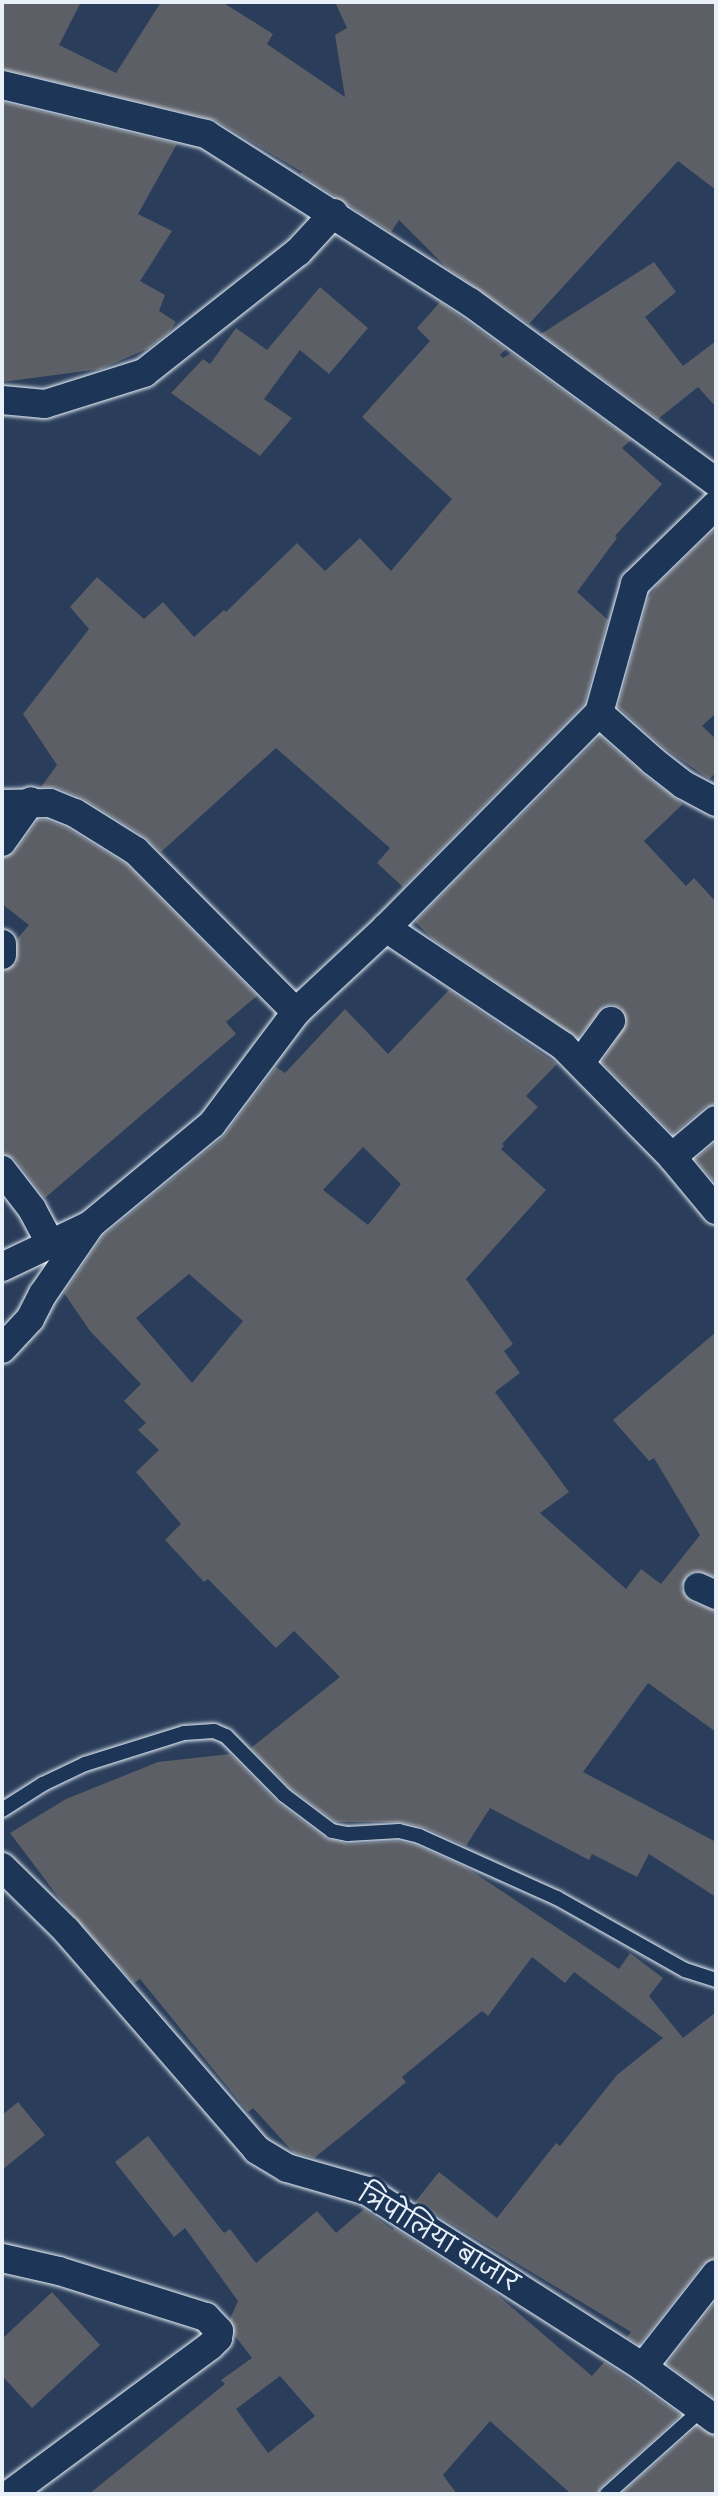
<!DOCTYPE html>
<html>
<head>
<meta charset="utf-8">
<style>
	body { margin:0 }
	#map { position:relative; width:718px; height:2496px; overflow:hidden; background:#2a3d5a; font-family:"Balsamiq Sans","Playpen Sans Deva",sans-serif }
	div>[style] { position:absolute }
	.building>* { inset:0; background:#5c5f66 }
	.roads { filter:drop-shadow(0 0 2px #e8f1f8) drop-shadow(0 0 2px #e8f1f8) }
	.lane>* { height:14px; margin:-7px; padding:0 7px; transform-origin:7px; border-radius:7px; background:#1d3557 }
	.street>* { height:28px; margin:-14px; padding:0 14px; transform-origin:14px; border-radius:14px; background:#1d3557 }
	span { translate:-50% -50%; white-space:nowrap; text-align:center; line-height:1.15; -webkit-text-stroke:6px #1d3557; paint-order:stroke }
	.street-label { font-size:24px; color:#e8f1f8 }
	.frame { position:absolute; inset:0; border:4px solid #e8f1f8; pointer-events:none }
</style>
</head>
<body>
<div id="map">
	<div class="building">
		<i style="clip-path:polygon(2px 2px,81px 2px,59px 45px,116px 73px,161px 2px,222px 2px,273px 34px,267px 44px,345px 97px,335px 35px,347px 28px,335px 2px,716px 2px,716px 190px,678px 161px,529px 324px,447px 268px,399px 220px,391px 232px,300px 174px,302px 172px,215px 120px,2px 69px)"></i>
		<i style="clip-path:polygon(2px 102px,177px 144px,138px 214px,172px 231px,140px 281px,165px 295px,159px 311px,176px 322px,169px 332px,149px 348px,101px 369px,2px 382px)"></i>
		<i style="clip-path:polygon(654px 262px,676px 292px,645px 317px,683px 366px,716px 341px,716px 407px,698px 387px,658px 419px,541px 334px)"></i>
		<i style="clip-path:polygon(320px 287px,368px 328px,329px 374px,300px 350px,264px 399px,292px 418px,260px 456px,171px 393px,203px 359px,210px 364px,236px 328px,267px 350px)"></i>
		<i style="clip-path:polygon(440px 302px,506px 349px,500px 355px,503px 358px,511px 353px,631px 440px,622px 448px,662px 484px,615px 536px,617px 538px,577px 592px,608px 620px,584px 704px,403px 887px,377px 863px,390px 848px,276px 748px,161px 852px,145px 837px,84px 799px,56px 787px,41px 787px,57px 765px,23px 714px,89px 629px,70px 607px,97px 577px,144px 619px,163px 602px,194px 637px,224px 610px,226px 612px,297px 543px,325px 571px,360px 538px,391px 571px,452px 499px,362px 417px,430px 341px,417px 328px)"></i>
		<i style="clip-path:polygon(716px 528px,716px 713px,702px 726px,716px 739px,716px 773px,709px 779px,664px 748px,618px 707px,648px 599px,658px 584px)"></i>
		<i style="clip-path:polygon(600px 736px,643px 774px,683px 804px,644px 841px,686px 886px,694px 878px,716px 902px,716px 1104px,705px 1107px,673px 1134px,602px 1062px,627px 1023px,621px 1008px,612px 1004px,604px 1006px,578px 1038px,434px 940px,415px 922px)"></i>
		<i style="clip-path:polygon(38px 820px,47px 820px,67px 828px,126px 864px,257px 996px,226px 1022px,236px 1034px,45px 1198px,15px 1159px,2px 1154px,2px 972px,17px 963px,17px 939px,29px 925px,2px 904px,2px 858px,15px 852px)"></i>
		<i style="clip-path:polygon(evenodd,449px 990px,557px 1064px,526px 1096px,538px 1107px,502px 1144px,504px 1146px,501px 1149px,546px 1190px,466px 1279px,513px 1344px,504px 1351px,520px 1373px,495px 1392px,569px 1492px,540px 1513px,626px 1589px,641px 1569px,661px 1584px,700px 1535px,654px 1458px,649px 1461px,613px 1420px,716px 1332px,716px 1577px,696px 1571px,688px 1574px,681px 1588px,691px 1602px,716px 1611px,716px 1732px,648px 1683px,583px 1772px,716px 1842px,716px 1897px,649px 1854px,637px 1877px,592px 1854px,589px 1860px,490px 1808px,466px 1846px,423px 1827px,401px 1822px,336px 1822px,290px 1788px,251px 1748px,340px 1677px,294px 1631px,276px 1648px,208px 1579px,204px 1582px,165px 1540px,181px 1524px,136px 1472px,159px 1450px,138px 1430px,146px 1423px,124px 1401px,141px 1384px,90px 1331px,64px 1293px,103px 1236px,223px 1137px,276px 1067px,285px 1073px,345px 1009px,388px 1054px,449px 990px,363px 1147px,401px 1184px,368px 1225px,323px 1190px,363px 1147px,449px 990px,189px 1274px,243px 1321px,192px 1383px,136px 1318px,189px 1274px)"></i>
		<i style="clip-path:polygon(716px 1142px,716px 1184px,695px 1159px)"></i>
		<i style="clip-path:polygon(230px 1754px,277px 1802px,327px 1839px,348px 1844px,398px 1841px,416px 1845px,467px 1868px,619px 1969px,630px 1953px,663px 1978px,649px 1996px,683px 2038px,716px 2012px,716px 2258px,703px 2264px,639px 2345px,627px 2337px,631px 2332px,415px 2202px,439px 2172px,497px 2218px,556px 2143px,560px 2146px,617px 2075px,663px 2038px,574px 1972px,565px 1983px,532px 1957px,488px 2016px,482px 2011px,402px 2077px,406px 2082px,354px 2126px,314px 2158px,294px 2153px,253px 2108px,248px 2112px,140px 1979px,134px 1983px,65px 1906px,10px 1833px,66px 1799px,158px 1762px)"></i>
		<i style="clip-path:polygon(18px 2102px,45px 2135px,2px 2170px,2px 2115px)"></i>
		<i style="clip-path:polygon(evenodd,148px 2136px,224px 2233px,230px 2229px,256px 2263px,317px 2211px,336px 2233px,364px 2209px,393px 2230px,394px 2228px,495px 2293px,592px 2376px,604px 2362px,681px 2415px,601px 2487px,598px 2494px,571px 2494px,490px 2421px,443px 2475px,457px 2494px,89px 2494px,225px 2384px,221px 2380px,252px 2358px,235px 2336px,230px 2319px,238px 2301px,185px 2228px,174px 2237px,115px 2162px,148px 2136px,280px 2376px,315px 2416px,268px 2453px,236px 2409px,280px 2376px)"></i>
		<i style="clip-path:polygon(52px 2292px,100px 2345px,32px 2408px,2px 2376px,2px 2339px)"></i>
		<i style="clip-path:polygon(716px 2301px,716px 2400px,667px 2364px)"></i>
		<i style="clip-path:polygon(697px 2427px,716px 2436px,716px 2494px,621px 2494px)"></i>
	</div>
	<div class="roads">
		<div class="lane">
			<i style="left:2px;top:1810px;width:49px;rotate:-32.4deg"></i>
			<i style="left:43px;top:1784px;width:47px;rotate:-25.5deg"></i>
			<i style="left:85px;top:1764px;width:104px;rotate:-17.4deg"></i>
			<i style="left:184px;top:1733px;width:30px;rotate:-4deg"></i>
			<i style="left:214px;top:1731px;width:13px;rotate:23deg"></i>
			<i style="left:226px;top:1736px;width:83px;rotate:45.5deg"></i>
			<i style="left:284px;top:1795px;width:60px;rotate:36.9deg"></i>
			<i style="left:332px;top:1831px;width:16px;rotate:11deg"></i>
			<i style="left:348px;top:1834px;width:51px;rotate:-3.4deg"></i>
			<i style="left:399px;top:1831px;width:21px;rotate:14deg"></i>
			<i style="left:419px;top:1836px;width:151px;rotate:24.2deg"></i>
			<i style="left:557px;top:1898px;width:147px;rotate:29.4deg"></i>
			<i style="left:685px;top:1970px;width:33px;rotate:18deg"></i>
			<i style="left:607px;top:2494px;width:127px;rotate:-41.8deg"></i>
		</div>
		<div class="street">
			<i style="left:2px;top:85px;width:210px;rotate:13.5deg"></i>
			<i style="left:206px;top:134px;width:313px;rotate:32.5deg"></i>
			<i style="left:470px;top:302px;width:305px;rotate:36.2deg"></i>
			<i style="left:2px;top:400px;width:43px;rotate:5.3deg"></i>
			<i style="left:45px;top:404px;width:104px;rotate:-17.4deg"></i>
			<i style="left:144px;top:373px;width:196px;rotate:-38.2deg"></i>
			<i style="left:298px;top:252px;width:53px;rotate:-47.3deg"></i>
			<i style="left:599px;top:713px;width:72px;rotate:41.6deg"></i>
			<i style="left:653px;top:761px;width:39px;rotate:38deg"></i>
			<i style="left:684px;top:785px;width:36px;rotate:28deg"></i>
			<i style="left:2px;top:804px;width:48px;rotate:-1.2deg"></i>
			<i style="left:50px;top:803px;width:27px;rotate:22deg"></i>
			<i style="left:75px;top:813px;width:72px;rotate:31.9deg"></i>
			<i style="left:136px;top:851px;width:227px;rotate:45.2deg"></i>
			<i style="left:2px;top:842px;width:50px;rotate:-54.7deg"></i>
			<i style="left:386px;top:928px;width:213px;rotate:33.7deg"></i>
			<i style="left:563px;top:1046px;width:156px;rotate:45.5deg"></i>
			<i style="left:672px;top:1157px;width:69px;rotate:50.3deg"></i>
			<i style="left:2px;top:944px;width:11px;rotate:90deg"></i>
			<i style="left:581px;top:1062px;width:51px;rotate:-53.8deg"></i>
			<i style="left:672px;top:1157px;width:57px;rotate:-40.1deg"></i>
			<i style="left:2px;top:1170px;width:49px;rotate:52.4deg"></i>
			<i style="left:32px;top:1209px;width:40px;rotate:62deg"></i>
			<i style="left:2px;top:1267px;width:98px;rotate:-25.5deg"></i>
			<i style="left:90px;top:1225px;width:158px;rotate:-39.6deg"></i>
			<i style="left:212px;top:1124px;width:140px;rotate:-53.1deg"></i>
			<i style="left:296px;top:1012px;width:123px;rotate:-43deg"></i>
			<i style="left:386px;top:928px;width:303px;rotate:-45.3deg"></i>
			<i style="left:599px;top:713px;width:134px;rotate:-74.4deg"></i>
			<i style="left:635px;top:584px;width:113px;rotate:-44.3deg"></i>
			<i style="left:2px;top:1349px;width:41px;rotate:-47deg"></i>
			<i style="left:30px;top:1319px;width:28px;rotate:-63deg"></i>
			<i style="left:43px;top:1294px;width:81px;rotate:-55.5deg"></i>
			<i style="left:698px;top:1587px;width:20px;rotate:24deg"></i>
			<i style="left:2px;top:1867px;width:90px;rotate:44.5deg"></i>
			<i style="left:66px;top:1930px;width:291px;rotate:49deg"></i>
			<i style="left:257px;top:2150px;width:35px;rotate:31deg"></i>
			<i style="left:287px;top:2168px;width:83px;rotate:16deg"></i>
			<i style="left:367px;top:2191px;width:327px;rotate:32.5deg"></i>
			<i style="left:643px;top:2367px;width:90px;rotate:36deg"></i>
			<i style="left:2px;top:2258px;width:58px;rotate:12.8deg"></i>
			<i style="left:59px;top:2271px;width:154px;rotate:17.4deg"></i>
			<i style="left:206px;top:2317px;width:19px;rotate:47deg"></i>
			<i style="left:219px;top:2331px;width:7px;rotate:98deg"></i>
			<i style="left:218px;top:2338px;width:11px;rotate:135deg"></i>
			<i style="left:210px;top:2346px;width:249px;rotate:143.5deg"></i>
			<i style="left:643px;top:2367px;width:118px;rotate:-51.9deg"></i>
		</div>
	</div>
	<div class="street-label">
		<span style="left:438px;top:2239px;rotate:31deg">त्रिपोलिया बाजार</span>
	</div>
	<div class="frame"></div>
</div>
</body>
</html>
